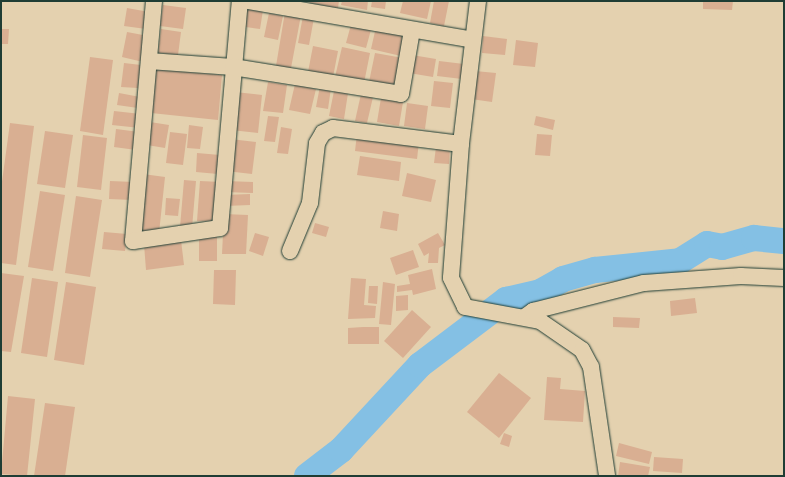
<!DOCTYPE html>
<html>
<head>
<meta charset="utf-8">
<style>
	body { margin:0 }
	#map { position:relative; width:785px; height:477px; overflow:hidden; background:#e4d1af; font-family:Mynerve,sans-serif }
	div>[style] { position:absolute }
	.river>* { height:26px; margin:-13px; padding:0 13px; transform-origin:13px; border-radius:13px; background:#84c0e4 }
	.building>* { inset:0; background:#d9af92 }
	.roads { filter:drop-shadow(0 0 1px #1f3d34) drop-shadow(0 0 1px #1f3d34) }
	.minor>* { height:16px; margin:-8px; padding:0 8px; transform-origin:8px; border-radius:8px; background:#e4d1af }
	span { translate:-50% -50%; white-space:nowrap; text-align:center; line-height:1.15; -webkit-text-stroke:3px #e4d1af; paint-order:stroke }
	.frame { position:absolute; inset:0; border:2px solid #1f3d34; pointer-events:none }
</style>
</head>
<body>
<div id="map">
	<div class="river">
		<i style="left:307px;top:476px;width:43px;rotate:-37.4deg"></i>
		<i style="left:341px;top:450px;width:116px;rotate:-47.1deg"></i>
		<i style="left:420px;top:365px;width:108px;rotate:-37.1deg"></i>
		<i style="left:506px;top:300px;width:35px;rotate:-13deg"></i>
		<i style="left:540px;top:292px;width:26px;rotate:-29deg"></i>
		<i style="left:563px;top:279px;width:33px;rotate:-16deg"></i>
		<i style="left:595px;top:270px;width:85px;rotate:-6deg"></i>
		<i style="left:680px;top:261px;width:32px;rotate:-32deg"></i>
		<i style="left:707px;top:244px;width:15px;rotate:11deg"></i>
		<i style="left:722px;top:247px;width:33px;rotate:-16deg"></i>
		<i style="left:754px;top:238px;width:30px;rotate:6deg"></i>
	</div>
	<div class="building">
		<i style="clip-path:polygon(310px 1px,339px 1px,338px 8px,309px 5px)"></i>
		<i style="clip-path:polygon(342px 1px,368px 1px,367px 10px,341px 5px)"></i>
		<i style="clip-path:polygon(372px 1px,386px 1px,385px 9px,371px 7px)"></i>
		<i style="clip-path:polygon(403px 1px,431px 1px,427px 19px,400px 13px)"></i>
		<i style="clip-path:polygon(434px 1px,449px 1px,444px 26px,430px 23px)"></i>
		<i style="clip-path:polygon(703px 1px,733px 1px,732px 10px,703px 9px)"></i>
		<i style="clip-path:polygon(163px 5px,186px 8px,183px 29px,160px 26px)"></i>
		<i style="clip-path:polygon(242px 7px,263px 10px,260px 29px,239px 26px)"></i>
		<i style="clip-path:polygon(127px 8px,149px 12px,146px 29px,124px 26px)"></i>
		<i style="clip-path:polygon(285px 12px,301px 15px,291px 68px,276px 66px)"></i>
		<i style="clip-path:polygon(269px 13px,283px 16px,278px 40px,264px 37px)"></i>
		<i style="clip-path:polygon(303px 16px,314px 18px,309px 45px,298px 43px)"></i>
		<i style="clip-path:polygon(352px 21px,372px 26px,366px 48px,346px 43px)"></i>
		<i style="clip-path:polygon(376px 27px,407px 34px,401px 56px,371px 49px)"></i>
		<i style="clip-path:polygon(1px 29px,9px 29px,8px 44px,1px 44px)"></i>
		<i style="clip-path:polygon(161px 29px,181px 32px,178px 55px,158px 53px)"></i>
		<i style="clip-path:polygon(127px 32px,148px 36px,143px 62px,122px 57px)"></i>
		<i style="clip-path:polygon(483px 36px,507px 39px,505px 55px,482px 53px)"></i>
		<i style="clip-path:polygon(516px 40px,538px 43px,535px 67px,513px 65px)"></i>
		<i style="clip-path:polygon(313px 46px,338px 51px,333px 77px,308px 72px)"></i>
		<i style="clip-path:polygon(342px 47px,370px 53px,364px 83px,335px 77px)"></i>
		<i style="clip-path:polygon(375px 53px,403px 58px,397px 87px,369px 82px)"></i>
		<i style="clip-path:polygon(412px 55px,436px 59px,433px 77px,409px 73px)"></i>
		<i style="clip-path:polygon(90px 57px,113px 60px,103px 135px,80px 131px)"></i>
		<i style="clip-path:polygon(439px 61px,464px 64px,462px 79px,437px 76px)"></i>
		<i style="clip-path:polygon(124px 63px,141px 65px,138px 88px,121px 87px)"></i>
		<i style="clip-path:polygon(156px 69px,222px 75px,218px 120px,151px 113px)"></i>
		<i style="clip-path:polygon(475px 71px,496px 73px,492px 102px,471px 99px)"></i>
		<i style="clip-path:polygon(434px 81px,453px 83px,450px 108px,431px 106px)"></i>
		<i style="clip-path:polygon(268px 82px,287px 85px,283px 113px,263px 111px)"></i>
		<i style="clip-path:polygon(295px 84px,316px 89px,310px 114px,289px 110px)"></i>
		<i style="clip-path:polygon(320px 86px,331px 88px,328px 109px,316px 107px)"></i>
		<i style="clip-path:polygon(334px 91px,348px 93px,344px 119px,329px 116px)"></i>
		<i style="clip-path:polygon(235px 92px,262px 95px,258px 133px,231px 130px)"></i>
		<i style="clip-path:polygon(119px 93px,140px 97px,138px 108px,117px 105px)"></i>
		<i style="clip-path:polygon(361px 94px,373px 97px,367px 123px,355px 121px)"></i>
		<i style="clip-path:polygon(381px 98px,403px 102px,399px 126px,377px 122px)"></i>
		<i style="clip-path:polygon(407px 103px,428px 106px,425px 129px,404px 126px)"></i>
		<i style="clip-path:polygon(114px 111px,141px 114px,140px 128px,112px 125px)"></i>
		<i style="clip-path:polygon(268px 116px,279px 117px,275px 142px,264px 141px)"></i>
		<i style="clip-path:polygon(536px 116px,555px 120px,553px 130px,534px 125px)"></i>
		<i style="clip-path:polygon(150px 122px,169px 125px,165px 148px,147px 145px)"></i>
		<i style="clip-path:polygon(10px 123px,34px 126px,16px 265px,1px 263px,1px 189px)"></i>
		<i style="clip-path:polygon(189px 125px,203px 127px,200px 149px,187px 148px)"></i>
		<i style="clip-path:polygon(281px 127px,292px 129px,288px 154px,277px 153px)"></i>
		<i style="clip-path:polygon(116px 129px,139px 132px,136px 150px,114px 147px)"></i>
		<i style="clip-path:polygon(45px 131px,73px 135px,65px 188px,37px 184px)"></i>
		<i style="clip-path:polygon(170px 132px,187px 134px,183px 165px,166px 163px)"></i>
		<i style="clip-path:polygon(357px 134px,419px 142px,417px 159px,355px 151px)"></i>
		<i style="clip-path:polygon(537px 134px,552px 135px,550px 156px,535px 155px)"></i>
		<i style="clip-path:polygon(83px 135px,107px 138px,101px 190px,77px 187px)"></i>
		<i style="clip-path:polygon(230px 139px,256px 142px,252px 174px,226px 171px)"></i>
		<i style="clip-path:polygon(436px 147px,450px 148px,449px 164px,434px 163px)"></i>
		<i style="clip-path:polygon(197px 153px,220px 155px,218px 174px,196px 172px)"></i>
		<i style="clip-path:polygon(360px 156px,401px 162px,399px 181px,357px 175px)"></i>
		<i style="clip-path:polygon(407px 173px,436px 180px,431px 202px,402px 196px)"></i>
		<i style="clip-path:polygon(143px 174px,165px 177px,159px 233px,137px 231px)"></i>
		<i style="clip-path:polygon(184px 180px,196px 181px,192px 228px,180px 227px)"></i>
		<i style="clip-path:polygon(110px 181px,134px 182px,133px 200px,109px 199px)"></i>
		<i style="clip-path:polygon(200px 181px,221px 182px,218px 222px,197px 221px)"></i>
		<i style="clip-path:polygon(225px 181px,253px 182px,253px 193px,225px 192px)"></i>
		<i style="clip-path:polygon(40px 191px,65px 195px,53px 271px,28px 267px)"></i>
		<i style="clip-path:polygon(250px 194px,250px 205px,225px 206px,225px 195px)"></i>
		<i style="clip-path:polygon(76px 196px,102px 200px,90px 277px,65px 273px)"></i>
		<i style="clip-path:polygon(166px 198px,180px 199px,178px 216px,165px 215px)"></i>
		<i style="clip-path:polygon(383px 211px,399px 214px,397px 231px,380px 228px)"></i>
		<i style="clip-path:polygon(224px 214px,248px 215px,246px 254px,222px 254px)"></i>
		<i style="clip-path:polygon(315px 223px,329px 227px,326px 237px,312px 233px)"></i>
		<i style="clip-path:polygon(104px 232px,127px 234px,125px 251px,102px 249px)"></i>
		<i style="clip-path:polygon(255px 233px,269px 237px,263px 256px,249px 251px)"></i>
		<i style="clip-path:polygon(438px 233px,445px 245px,439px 248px,438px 263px,428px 263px,429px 253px,424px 256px,418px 244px)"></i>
		<i style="clip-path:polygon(217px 236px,217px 261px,199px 261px,199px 237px)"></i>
		<i style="clip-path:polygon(181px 240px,184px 265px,146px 270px,144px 244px)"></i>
		<i style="clip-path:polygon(413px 250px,419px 267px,396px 275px,390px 258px)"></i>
		<i style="clip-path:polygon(432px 269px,436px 289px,413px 295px,412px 290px,397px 292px,397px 286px,410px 284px,408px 275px)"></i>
		<i style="clip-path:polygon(214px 270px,236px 270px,235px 305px,213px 304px)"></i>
		<i style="clip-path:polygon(1px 273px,24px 276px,11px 352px,1px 351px)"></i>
		<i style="clip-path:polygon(32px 278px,58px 282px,47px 357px,21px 353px)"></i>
		<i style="clip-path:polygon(351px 278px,366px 279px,364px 305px,376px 306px,375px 318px,348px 319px)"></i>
		<i style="clip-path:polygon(66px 282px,96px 287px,84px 365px,54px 360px)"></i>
		<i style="clip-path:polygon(383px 282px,395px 284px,391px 325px,379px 324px)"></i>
		<i style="clip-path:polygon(369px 286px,378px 286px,377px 304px,368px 303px)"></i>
		<i style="clip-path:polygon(408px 295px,408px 310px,396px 311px,396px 296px)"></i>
		<i style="clip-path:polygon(695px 298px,697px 313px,671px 316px,670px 301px)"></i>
		<i style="clip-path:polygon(412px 310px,431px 327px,403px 358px,384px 341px)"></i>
		<i style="clip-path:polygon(613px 317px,640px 318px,639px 328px,613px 327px)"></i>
		<i style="clip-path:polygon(363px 327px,379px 327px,379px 344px,348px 344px,348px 328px)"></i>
		<i style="clip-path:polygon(499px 373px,531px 398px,499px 438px,467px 412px)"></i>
		<i style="clip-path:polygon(547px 377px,561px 378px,560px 389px,585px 391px,583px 422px,544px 420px)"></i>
		<i style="clip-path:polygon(8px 396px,35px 399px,27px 476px,1px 474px)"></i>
		<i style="clip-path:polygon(45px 403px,75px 407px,65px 476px,34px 476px)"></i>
		<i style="clip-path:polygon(504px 433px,512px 436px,509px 447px,500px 444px)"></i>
		<i style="clip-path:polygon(619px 443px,652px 452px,649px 464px,616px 456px)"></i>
		<i style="clip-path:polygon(654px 457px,683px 459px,682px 473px,653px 471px)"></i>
		<i style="clip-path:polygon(620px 462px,650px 467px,648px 476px,618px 476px)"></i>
	</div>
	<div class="roads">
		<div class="minor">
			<i style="left:154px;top:1px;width:241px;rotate:95deg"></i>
			<i style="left:133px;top:241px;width:88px;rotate:-8.5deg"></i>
			<i style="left:220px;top:228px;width:228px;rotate:-85deg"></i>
			<i style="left:248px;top:1px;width:228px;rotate:9.8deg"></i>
			<i style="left:478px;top:1px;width:144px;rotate:96.8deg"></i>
			<i style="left:461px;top:144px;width:134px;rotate:94.3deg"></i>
			<i style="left:451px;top:278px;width:32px;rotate:64deg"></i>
			<i style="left:465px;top:307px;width:76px;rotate:10.6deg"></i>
			<i style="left:540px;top:321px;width:51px;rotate:34.6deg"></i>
			<i style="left:582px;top:350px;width:19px;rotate:62deg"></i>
			<i style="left:591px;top:367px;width:110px;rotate:81.6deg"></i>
			<i style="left:149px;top:61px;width:84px;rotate:4.1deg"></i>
			<i style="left:233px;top:67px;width:170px;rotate:9.1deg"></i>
			<i style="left:401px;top:94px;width:65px;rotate:-80.2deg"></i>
			<i style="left:290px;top:251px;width:52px;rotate:-67.4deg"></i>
			<i style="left:310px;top:203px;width:60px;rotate:-83.3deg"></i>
			<i style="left:317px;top:143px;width:12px;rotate:-59deg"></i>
			<i style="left:323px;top:133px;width:11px;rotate:-27deg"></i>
			<i style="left:333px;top:128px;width:129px;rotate:7.1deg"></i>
			<i style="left:526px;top:316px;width:9px;rotate:-36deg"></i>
			<i style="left:533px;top:311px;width:114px;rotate:-14.2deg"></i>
			<i style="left:644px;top:283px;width:97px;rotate:-4.1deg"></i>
			<i style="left:741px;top:276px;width:43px;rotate:2.7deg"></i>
		</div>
	</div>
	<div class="frame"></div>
</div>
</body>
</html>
